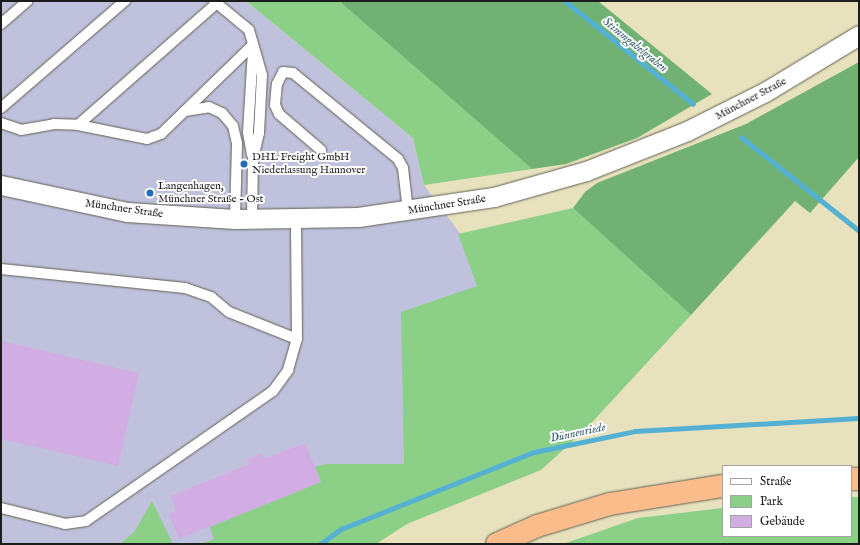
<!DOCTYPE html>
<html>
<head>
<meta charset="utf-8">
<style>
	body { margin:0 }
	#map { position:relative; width:860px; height:545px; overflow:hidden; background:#e7e1bd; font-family:"IM FELL English",serif }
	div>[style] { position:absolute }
	.industrial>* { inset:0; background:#c0c2dd }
	.green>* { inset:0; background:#8ccf87 }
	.forest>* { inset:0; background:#71b274 }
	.stream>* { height:5px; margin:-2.5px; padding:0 2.5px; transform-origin:2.5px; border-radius:2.5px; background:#55b1d3 }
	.building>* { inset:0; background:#d2ade3 }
	.roads { filter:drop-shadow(0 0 1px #636154) drop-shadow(0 0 1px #636154) }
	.lane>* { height:10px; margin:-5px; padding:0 5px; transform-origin:5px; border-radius:5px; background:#fff }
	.street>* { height:19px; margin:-9.5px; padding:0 9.5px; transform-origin:9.5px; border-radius:9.5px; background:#fff }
	.highway>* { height:22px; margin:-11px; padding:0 11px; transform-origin:11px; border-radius:11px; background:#f9bc8a }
	.dots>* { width:11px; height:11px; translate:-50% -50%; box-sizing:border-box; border:2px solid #fff; border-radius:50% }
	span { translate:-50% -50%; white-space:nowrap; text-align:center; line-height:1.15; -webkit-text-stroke:4px #fff; paint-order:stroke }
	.street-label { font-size:11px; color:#1c1c1c }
	.poi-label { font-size:11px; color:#1c1c1c }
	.left { translate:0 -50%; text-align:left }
	.water-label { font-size:12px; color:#365f6e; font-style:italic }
	.frame { position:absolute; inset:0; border:2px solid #1c1c1c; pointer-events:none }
	.legend { position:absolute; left:722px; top:465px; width:130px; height:72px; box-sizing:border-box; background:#fff; border:1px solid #a4a4a4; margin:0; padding:5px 7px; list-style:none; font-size:12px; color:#1c1c1c }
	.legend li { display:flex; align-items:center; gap:8px; height:20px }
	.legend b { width:20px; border:1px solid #a4a4a4 }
</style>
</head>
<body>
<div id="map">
	<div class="industrial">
		<i style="clip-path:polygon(1px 1px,246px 1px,413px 138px,424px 185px,465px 240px,524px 438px,325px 544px,1px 544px)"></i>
	</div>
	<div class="green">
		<i style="clip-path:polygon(246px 1px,339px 1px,532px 169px,424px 185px,413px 138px)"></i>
		<i style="clip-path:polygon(573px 208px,691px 315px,583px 432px,541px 470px,407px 524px,376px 544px,200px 544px,214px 539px,210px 527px,321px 482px,315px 467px,326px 464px,404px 464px,401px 312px,477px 286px,458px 234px)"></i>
		<i style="clip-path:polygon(851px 497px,859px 497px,859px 544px,563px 544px,638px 518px,723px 508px,723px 536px,851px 536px)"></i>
		<i style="clip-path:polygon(152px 501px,173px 544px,120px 544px,135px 531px)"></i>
	</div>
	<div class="forest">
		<i style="clip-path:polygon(339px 1px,598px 1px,712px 94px,637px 138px,566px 164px,532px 169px)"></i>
		<i style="clip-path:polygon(859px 62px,859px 157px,810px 213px,795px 201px,691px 315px,573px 208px,585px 192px,597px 183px,746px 124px)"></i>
	</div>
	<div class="stream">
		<i style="left:565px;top:1px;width:164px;rotate:38.8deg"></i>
		<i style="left:741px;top:137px;width:151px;rotate:38.5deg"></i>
		<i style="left:320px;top:544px;width:26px;rotate:-36deg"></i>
		<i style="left:341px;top:529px;width:208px;rotate:-21.8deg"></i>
		<i style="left:534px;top:452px;width:103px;rotate:-11.7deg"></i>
		<i style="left:635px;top:431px;width:224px;rotate:-3.3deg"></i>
	</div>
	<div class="building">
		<i style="clip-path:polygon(1px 341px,139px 373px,118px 466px,1px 439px)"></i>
		<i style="clip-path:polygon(305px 443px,321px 482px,179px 539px,169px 514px,176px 511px,170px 496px,249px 464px,247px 459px,261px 453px,264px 459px)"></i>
	</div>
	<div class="roads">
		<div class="lane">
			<i style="left:214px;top:1px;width:45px;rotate:39.6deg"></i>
			<i style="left:249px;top:30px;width:47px;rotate:73.9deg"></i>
			<i style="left:262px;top:75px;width:58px;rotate:93deg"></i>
			<i style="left:259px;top:133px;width:27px;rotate:103deg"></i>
			<i style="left:253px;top:159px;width:60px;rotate:91deg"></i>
			<i style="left:1px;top:24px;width:35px;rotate:-41deg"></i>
			<i style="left:1px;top:108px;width:164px;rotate:-40.8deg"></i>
			<i style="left:185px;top:111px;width:24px;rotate:-9deg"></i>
			<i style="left:209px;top:107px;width:14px;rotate:25deg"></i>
			<i style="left:222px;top:113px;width:17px;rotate:50deg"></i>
			<i style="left:233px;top:126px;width:18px;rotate:77deg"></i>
			<i style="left:237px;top:144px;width:75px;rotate:91.5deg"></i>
			<i style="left:1px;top:123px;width:21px;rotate:19deg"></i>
			<i style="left:21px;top:130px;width:34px;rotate:-10deg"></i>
			<i style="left:54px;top:124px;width:24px;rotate:2deg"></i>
			<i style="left:78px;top:125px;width:70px;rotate:11.5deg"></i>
			<i style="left:147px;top:139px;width:15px;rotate:-20deg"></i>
			<i style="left:161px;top:134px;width:128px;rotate:-44.1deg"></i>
			<i style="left:78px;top:125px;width:185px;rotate:-41.3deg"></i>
			<i style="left:321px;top:150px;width:55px;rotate:-139.4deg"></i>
			<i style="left:279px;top:114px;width:10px;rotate:-114deg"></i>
			<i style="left:275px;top:105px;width:21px;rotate:-85deg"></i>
			<i style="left:277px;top:84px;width:13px;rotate:-63deg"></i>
			<i style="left:283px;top:72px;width:10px;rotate:6deg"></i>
			<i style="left:293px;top:73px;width:136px;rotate:39.3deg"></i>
			<i style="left:398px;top:159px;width:10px;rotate:61deg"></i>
			<i style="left:403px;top:168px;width:43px;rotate:83.4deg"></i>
			<i style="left:252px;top:155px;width:23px;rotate:-100deg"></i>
			<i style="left:248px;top:132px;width:81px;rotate:-86.5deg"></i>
			<i style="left:1px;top:269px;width:185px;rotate:5.9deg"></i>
			<i style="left:185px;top:288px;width:28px;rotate:19deg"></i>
			<i style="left:211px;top:297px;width:23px;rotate:40deg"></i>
			<i style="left:229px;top:312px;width:73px;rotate:21.7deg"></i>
			<i style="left:1px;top:508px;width:66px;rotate:14deg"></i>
			<i style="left:65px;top:524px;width:21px;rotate:-8deg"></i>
			<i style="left:86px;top:521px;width:228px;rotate:-34.8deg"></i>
			<i style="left:273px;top:391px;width:26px;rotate:-54deg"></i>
			<i style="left:288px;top:370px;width:32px;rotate:-74deg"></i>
			<i style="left:297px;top:339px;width:119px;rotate:-90.5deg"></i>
		</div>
		<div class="street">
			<i style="left:1px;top:185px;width:129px;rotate:12.1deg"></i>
			<i style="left:127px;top:212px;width:108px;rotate:3.7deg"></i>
			<i style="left:235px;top:219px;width:123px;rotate:-0.9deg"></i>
			<i style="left:358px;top:217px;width:137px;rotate:-8.4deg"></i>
			<i style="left:494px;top:197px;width:96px;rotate:-15.8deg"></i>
			<i style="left:586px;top:171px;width:109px;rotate:-21.6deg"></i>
			<i style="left:687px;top:131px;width:87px;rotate:-26.6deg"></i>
			<i style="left:765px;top:92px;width:110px;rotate:-31.2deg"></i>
		</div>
		<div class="highway">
			<i style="left:851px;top:479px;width:8px"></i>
			<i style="left:497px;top:544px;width:44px;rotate:-24.2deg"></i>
			<i style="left:537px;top:526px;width:76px;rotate:-16.8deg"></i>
			<i style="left:610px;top:504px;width:114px;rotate:-9.1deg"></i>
		</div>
	</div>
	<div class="dots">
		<i style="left:244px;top:164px;background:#1f6fb2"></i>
		<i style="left:150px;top:193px;background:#1f6fb2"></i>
	</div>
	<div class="street-label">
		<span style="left:751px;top:99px;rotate:-28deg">Münchner Straße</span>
		<span style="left:447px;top:205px;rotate:-9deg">Münchner Straße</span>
		<span style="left:124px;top:209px;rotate:8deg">Münchner Straße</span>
	</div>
	<div class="poi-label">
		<span class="left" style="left:252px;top:164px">DHL Freight GmbH<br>Niederlassung Hannover</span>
		<span class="left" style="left:158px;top:193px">Langenhagen,<br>Münchner Straße - Ost</span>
	</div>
	<div class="water-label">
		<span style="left:635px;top:45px;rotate:39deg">Stimmgabelgraben</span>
		<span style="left:578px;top:433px;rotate:-12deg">Dünnenriede</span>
	</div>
	<div class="frame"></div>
	<ul class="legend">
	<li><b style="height:5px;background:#fff"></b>Straße</li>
	<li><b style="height:11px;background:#8ccf87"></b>Park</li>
	<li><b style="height:11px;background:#d2ade3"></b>Gebäude</li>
	</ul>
</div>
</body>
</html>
